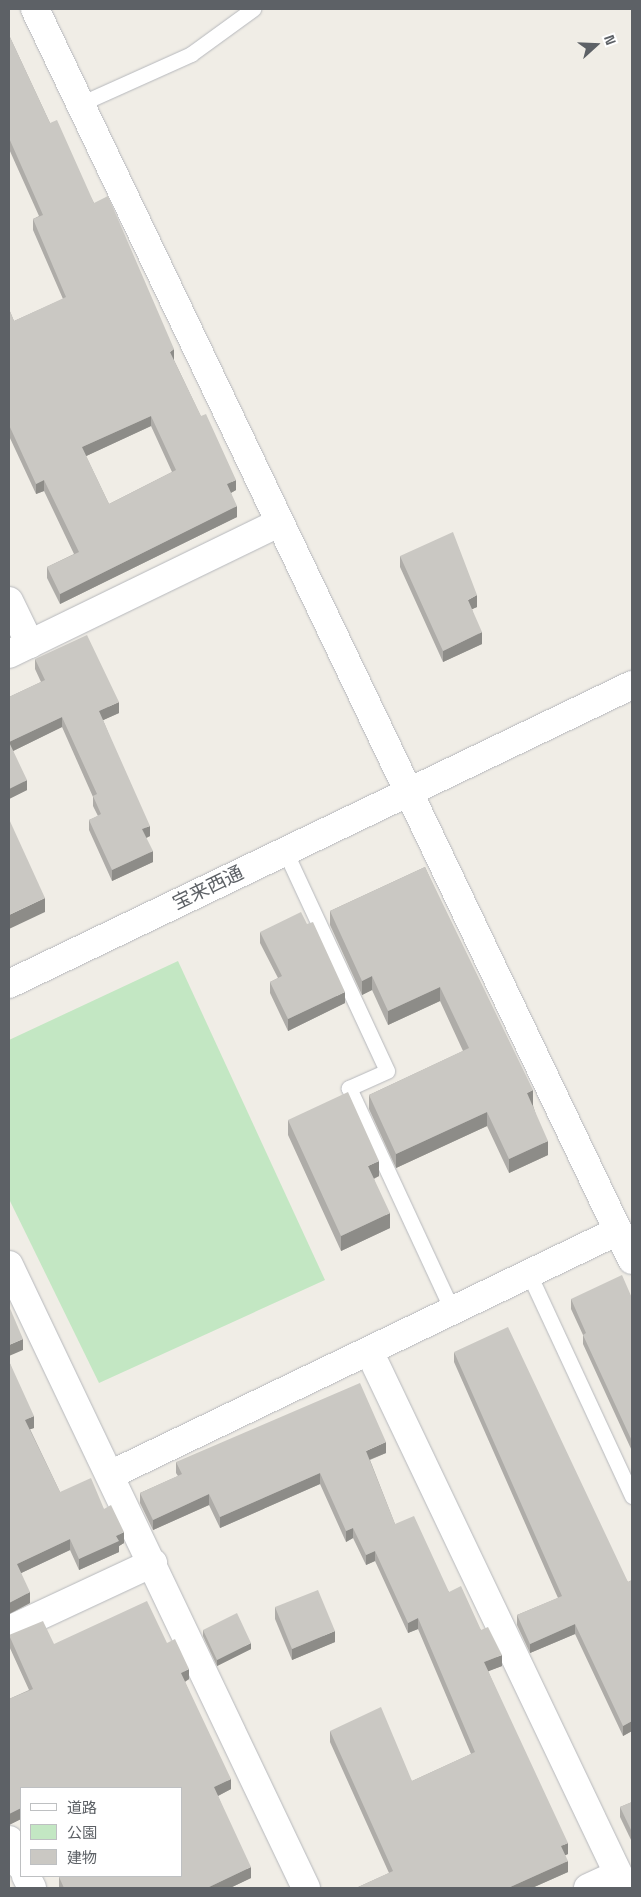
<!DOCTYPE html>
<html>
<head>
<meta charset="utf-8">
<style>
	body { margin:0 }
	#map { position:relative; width:641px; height:1897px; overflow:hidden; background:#f0ede6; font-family:"Space Grotesk","Noto Sans JP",sans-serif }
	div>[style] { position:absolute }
	.green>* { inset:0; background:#c3e7c3 }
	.roads { filter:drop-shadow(0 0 1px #b6b8bc) drop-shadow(0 0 1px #b6b8bc) }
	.lane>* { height:15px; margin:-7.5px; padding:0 7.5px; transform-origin:7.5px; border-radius:7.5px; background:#fff }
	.street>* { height:28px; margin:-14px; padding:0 14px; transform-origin:14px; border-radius:14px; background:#fff }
	.secondary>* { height:28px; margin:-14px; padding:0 14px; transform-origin:14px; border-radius:14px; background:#fff }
	.wall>* { inset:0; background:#aeaca8 }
	.shaded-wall>* { inset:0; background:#8d8c88 }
	.building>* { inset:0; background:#cac8c3 }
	span { translate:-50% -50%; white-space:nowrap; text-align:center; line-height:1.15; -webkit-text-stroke:4.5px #fff; paint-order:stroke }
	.street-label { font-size:19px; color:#5d6166 }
	.frame { position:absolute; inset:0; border:10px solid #5d6166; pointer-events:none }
	.legend { position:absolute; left:20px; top:1787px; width:162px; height:90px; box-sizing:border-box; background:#fff; border:1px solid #bec0c2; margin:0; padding:6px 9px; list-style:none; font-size:15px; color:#5d6166 }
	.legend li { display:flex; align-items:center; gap:10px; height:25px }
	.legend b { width:25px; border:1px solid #bec0c2 }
	.north { position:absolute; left:571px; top:20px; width:50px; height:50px; -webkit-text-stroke:4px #fff; paint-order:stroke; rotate:70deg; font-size:14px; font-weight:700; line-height:20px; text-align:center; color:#5d6166 }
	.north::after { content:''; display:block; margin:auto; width:18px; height:22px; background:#5d6166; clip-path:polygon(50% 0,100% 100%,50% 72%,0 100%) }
</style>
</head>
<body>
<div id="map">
	<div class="green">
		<i style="clip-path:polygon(178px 961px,325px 1280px,99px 1383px,9px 1199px,9px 1040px)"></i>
	</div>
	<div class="roads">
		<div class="lane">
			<i style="left:80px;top:104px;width:122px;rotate:-24.2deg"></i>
			<i style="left:191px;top:54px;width:77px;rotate:-36deg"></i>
			<i style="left:285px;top:851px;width:242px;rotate:65.1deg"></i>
			<i style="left:387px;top:1071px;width:42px;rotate:155.9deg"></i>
			<i style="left:349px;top:1088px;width:245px;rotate:65.1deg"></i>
			<i style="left:529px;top:1274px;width:245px;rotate:65.1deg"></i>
		</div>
		<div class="street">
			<i style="left:35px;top:9px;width:1386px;rotate:64.49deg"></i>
			<i style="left:9px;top:601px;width:48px;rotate:64deg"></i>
			<i style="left:9px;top:654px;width:300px;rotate:-25.9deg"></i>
			<i style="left:9px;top:1265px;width:690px;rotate:64.51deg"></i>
			<i style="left:369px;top:1351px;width:595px;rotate:64.51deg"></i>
			<i style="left:110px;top:1475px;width:564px;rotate:-25.66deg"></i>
			<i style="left:9px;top:1630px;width:159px;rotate:-25deg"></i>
			<i style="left:9px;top:1840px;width:29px;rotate:65deg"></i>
			<i style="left:26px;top:1876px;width:13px;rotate:63deg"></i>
			<i style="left:588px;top:1888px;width:33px;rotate:-25deg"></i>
		</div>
		<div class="secondary">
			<i style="left:9px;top:984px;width:691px;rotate:-25.64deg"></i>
		</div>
	</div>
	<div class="wall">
		<i style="clip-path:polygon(evenodd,9px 35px,50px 123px,94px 203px,174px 360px,236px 490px,231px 493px,237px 517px,60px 604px,47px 578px,47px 567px,74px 554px,44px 491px,36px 494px,9px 436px,9px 309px,14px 321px,63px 299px,33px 230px,33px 219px,39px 216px,9px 149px,9px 35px,151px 426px,172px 472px,109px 504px,86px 456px,151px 426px)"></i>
		<i style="clip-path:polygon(400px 556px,477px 607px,472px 609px,482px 644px,443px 662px,400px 567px)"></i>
		<i style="clip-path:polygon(35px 659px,119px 713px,103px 720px,150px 836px,146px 838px,153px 862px,112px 881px,89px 830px,89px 820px,98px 816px,93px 806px,93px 797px,62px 727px,13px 751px,27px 790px,9px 799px,9px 697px,41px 682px,35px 669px)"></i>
		<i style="clip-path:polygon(425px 867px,533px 1105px,548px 1155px,509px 1173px,487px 1126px,396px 1168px,369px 1109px,369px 1095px,463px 1051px,440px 1001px,388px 1025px,372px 990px,362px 995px,330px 925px,330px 911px)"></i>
		<i style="clip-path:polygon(260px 932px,345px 1003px,288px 1031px,270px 993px,270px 982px,278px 978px,260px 943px)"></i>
		<i style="clip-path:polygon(288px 1120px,379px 1176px,374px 1179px,390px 1228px,341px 1251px,288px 1135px)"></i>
		<i style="clip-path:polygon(632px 1298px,632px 1451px,583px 1344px,583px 1335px,571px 1309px,571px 1299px)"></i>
		<i style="clip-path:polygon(454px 1352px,628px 1582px,632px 1580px,632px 1731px,623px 1736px,575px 1634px,530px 1653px,517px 1625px,517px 1615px,558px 1598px,454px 1362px)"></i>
		<i style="clip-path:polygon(9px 1361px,34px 1428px,30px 1429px,60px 1492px,104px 1509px,124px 1543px,119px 1546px,119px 1552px,79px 1570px,70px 1550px,21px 1573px,30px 1603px,9px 1614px)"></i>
		<i style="clip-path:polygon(386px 1453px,370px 1460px,395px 1524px,449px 1592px,481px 1630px,502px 1666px,488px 1671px,568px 1854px,565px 1855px,568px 1872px,532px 1888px,356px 1888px,389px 1873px,330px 1742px,330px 1731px,412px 1781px,471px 1754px,418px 1629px,408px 1633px,375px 1561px,366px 1565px,353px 1538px,346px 1542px,320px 1484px,220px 1528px,209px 1505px,153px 1530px,140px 1503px,140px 1493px,178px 1476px,176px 1473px,176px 1462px)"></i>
		<i style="clip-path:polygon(275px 1607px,335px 1642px,292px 1660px,275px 1619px)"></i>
		<i style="clip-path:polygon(203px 1630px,251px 1649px,217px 1666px,203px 1636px)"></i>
		<i style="clip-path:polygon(9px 1635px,54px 1644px,167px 1643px,189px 1679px,185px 1682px,231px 1789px,218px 1796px,251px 1878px,230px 1888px,59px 1888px,59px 1877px,181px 1876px,181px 1788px,21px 1788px,21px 1819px,9px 1825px,9px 1699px,29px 1690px,9px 1646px)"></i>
		<i style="clip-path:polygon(632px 1802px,632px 1842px,620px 1817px,620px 1807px)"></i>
	</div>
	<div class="shaded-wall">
		<i style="clip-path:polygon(174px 349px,174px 360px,170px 362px,170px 352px)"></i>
		<i style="clip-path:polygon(151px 416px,151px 426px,82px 458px,82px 447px)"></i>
		<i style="clip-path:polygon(44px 480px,44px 491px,36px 494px,36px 484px)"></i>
		<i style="clip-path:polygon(236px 480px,236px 490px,227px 495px,227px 484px)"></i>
		<i style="clip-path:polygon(237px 506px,237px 517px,60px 604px,60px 594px)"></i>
		<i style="clip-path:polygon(477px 595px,477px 607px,468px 611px,468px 600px)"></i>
		<i style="clip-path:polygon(482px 632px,482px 644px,443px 662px,443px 651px)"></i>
		<i style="clip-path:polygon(119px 702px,119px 713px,99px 722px,99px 711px)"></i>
		<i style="clip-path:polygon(62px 717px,62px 727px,9px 753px,9px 742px)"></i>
		<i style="clip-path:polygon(27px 780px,27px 790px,9px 799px,9px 789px)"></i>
		<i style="clip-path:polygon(150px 826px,150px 836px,142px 840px,142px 829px)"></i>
		<i style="clip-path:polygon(153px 851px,153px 862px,112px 881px,112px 870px)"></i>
		<i style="clip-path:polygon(45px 898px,45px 912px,9px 929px,9px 915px)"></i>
		<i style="clip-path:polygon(372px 976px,372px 990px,362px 995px,362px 981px)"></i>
		<i style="clip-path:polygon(440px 987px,440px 1001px,388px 1025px,388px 1011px)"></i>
		<i style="clip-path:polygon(345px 992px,345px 1003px,288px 1031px,288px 1019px)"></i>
		<i style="clip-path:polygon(533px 1090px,533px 1105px,527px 1107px,527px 1093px)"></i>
		<i style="clip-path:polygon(487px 1112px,487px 1126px,396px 1168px,396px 1154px)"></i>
		<i style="clip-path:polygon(548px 1141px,548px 1155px,509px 1173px,509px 1159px)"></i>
		<i style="clip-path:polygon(379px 1161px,379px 1176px,368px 1181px,368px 1166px)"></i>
		<i style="clip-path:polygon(390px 1213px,390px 1228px,341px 1251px,341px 1236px)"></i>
		<i style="clip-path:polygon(23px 1339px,23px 1350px,9px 1356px,9px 1345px)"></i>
		<i style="clip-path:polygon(34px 1416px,34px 1428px,25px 1431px,25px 1420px)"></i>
		<i style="clip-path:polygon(386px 1442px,386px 1453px,366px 1461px,366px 1451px)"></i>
		<i style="clip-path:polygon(320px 1473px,320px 1484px,220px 1528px,220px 1517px)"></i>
		<i style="clip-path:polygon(209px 1494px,209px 1505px,153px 1530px,153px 1520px)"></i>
		<i style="clip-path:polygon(353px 1528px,353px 1538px,346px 1542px,346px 1531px)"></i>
		<i style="clip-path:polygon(124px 1532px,124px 1543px,119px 1546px,119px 1552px,79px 1570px,79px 1559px,116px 1536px)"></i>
		<i style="clip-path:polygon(70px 1539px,70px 1550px,17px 1575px,17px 1564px)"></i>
		<i style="clip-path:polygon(375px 1551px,375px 1561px,366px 1565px,366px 1555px)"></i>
		<i style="clip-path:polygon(30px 1592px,30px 1603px,9px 1614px,9px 1603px)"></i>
		<i style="clip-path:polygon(418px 1618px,418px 1629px,408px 1633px,408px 1623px)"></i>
		<i style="clip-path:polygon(575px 1624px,575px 1634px,530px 1653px,530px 1644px)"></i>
		<i style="clip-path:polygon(335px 1631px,335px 1642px,292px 1660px,292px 1649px)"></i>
		<i style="clip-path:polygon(251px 1643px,251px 1649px,217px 1666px,217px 1660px)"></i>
		<i style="clip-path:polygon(502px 1655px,502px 1666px,484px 1673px,484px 1662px)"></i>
		<i style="clip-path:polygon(189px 1669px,189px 1679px,181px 1684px,181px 1673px)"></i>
		<i style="clip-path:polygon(632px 1721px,632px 1731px,623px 1736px,623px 1726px)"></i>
		<i style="clip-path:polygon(231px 1779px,231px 1789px,214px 1798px,214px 1787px)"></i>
		<i style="clip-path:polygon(21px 1808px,21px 1819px,9px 1825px,9px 1814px)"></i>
		<i style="clip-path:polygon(568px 1843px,568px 1854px,561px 1857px,561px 1846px)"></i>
		<i style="clip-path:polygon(568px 1861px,568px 1872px,532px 1888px,508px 1888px)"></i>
		<i style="clip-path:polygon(251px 1867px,251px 1878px,230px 1888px,207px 1888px)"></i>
	</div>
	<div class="building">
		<i style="clip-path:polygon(evenodd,9px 35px,50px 123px,57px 120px,94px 203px,108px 196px,174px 349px,170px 352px,201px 416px,206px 414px,236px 480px,227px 484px,237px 506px,60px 594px,47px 567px,79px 552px,44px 480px,36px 484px,9px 425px,9px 309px,14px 321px,66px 297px,33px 219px,43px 215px,9px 138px,9px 35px,151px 416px,176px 470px,109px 504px,82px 447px,151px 416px)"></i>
		<i style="clip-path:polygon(453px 532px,477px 595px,468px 600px,482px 632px,443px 651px,400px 556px)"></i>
		<i style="clip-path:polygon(87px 635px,119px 702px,99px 711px,150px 826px,142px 829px,153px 851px,112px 870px,89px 820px,101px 814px,93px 796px,97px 794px,62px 717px,9px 742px,27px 780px,9px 789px,9px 697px,45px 680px,35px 659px)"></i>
		<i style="clip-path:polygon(9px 819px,45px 898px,9px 915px)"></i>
		<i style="clip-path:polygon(425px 867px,533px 1090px,527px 1093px,548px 1141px,509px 1159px,487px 1112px,396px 1154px,369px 1095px,469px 1048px,440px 987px,388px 1011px,372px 976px,362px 981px,330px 911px)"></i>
		<i style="clip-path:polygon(301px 912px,307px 924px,313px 922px,345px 992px,288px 1019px,270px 982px,282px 976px,260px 932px)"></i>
		<i style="clip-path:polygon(348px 1092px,379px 1161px,368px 1166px,390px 1213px,341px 1236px,288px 1120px)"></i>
		<i style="clip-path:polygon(622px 1275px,632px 1298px,632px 1441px,583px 1335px,586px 1333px,571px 1299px)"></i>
		<i style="clip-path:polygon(9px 1306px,23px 1339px,9px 1345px)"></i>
		<i style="clip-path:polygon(508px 1327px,628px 1582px,632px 1580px,632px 1721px,623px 1726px,575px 1624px,530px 1644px,517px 1615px,562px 1596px,454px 1352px)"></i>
		<i style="clip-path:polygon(9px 1361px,34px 1416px,25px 1420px,60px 1492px,91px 1478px,104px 1509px,111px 1505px,124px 1532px,116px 1536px,119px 1541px,79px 1559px,70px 1539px,17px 1564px,30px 1592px,9px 1603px)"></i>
		<i style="clip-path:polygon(360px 1383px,386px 1442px,366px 1451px,395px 1524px,414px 1516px,449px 1592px,461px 1586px,481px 1630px,488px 1627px,502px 1655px,484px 1662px,568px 1843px,561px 1846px,568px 1861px,508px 1888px,356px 1888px,393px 1871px,330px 1731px,381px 1707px,412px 1781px,475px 1752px,418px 1618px,408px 1623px,375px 1551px,366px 1555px,353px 1528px,346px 1531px,320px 1473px,220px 1517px,209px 1494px,153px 1520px,140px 1493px,182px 1474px,176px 1462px)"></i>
		<i style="clip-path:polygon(318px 1590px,335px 1631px,292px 1649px,275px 1607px)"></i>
		<i style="clip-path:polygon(147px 1601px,167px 1643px,175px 1639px,189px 1669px,181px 1673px,231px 1779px,214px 1787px,251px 1867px,207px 1888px,64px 1888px,59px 1877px,63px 1876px,181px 1876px,181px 1788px,21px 1788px,21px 1808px,9px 1814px,9px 1699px,33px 1689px,9px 1635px,43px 1621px,54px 1644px)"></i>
		<i style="clip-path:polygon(237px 1613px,251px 1643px,217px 1660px,203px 1630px)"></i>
		<i style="clip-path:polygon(632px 1802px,632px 1832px,620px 1807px)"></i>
	</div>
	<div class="street-label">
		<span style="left:208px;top:888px;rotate:-26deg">宝来西通</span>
	</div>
	<div class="frame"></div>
	<ul class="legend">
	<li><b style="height:6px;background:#fff"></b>道路</li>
	<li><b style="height:14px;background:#c3e7c3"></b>公園</li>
	<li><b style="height:14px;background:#cac8c3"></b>建物</li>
	</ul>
	<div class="north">N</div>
</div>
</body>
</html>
